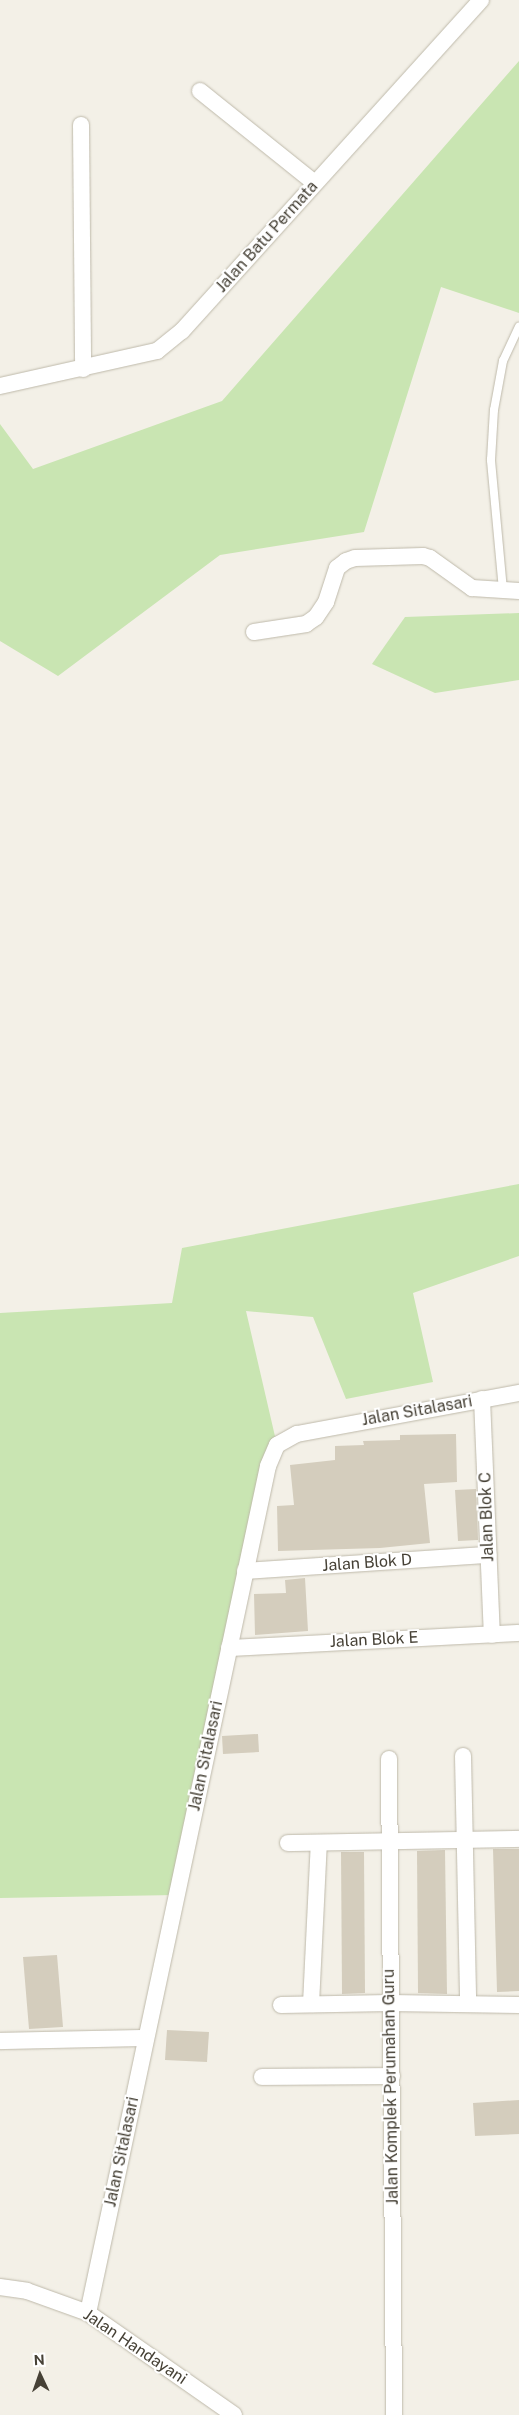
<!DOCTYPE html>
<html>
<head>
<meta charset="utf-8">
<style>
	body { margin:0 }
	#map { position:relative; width:519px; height:2415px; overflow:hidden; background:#f3f0e7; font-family:"Public Sans",sans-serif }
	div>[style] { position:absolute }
	.green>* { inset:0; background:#c9e5b2 }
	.building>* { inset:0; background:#d4cdbd }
	.roads { filter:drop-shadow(0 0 1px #beb9aa) drop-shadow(0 0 1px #beb9aa) }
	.service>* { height:8px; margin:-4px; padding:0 4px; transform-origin:4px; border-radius:4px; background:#fff }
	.minor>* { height:16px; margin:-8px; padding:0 8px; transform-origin:8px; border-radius:8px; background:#fff }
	span { translate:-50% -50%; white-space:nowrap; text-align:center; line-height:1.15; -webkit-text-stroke:4px #fff; paint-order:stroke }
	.street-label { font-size:16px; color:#464136 }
	.north { position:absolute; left:15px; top:2350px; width:50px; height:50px; -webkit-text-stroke:4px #fff; paint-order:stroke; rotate:357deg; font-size:14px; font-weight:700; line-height:20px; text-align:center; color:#464136 }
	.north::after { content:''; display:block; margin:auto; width:18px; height:22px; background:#464136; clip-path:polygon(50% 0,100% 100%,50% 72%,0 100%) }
</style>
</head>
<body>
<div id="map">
	<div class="green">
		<i style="clip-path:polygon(519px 61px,519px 313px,441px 287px,364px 532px,220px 555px,58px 676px,0 641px,0 424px,33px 469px,222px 401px)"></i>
		<i style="clip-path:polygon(519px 613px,519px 680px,435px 693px,372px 664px,405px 617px)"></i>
		<i style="clip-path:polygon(519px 1184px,519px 1256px,413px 1293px,433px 1382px,346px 1399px,313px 1317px,246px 1311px,277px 1445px,176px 1895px,0 1898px,0 1313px,172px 1303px,182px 1248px)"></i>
	</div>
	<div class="building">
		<i style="clip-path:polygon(456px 1434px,457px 1482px,424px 1484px,430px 1543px,380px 1548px,278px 1551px,277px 1506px,294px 1505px,290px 1465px,335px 1460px,335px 1446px,364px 1445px,363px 1441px,400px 1440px,400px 1435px)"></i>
		<i style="clip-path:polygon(476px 1489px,478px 1540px,458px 1541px,455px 1490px)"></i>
		<i style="clip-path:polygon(305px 1578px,308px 1631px,255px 1635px,254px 1594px,286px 1593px,285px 1580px)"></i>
		<i style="clip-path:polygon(258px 1734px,259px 1752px,223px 1754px,222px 1736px)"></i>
		<i style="clip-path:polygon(493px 1849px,519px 1849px,519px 1991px,497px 1992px)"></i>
		<i style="clip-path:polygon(445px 1850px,447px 1994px,418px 1993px,417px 1851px)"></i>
		<i style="clip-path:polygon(341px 1852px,364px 1852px,365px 1993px,342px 1994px)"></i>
		<i style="clip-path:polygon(57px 1955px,63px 2027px,29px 2029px,23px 1957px)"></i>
		<i style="clip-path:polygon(167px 2030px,209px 2032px,207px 2062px,165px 2060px)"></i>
		<i style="clip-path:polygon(519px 2100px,519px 2134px,475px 2136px,473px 2103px)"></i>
	</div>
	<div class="roads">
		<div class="service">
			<i style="left:503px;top:590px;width:131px;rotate:-95.3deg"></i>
			<i style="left:491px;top:460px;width:50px;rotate:-86.6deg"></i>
			<i style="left:494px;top:410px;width:50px;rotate:-79.6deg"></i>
			<i style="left:503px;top:361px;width:38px;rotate:-65deg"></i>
		</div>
		<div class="minor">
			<i style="left:200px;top:91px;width:147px;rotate:38.7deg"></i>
			<i style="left:81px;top:125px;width:244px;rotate:89.5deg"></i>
			<i style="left:0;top:386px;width:161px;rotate:-12.6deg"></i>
			<i style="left:157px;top:351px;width:32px;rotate:-39deg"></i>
			<i style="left:182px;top:331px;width:446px;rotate:-47.9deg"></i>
			<i style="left:254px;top:632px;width:53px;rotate:-8.7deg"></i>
			<i style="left:306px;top:624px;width:12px;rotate:-35deg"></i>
			<i style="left:316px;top:617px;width:18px;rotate:-56deg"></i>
			<i style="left:326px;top:602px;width:36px;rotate:-72deg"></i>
			<i style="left:337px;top:568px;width:11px;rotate:-38deg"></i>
			<i style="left:346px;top:561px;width:9px;rotate:-18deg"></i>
			<i style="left:355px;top:558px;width:68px;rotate:-1.7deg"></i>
			<i style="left:423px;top:556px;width:7px;rotate:16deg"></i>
			<i style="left:430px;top:558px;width:52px;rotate:35.5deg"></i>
			<i style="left:472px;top:588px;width:47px;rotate:3.7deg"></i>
			<i style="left:482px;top:1399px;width:236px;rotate:87.6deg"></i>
			<i style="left:245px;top:1571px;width:244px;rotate:-3.8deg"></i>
			<i style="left:229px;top:1648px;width:290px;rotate:-3deg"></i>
			<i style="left:463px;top:1756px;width:248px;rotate:88.8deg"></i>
			<i style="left:389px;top:1759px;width:656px;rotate:89.56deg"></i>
			<i style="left:288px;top:1843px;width:231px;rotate:-1deg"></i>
			<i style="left:311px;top:2004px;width:161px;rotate:-87.2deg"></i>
			<i style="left:281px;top:2005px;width:109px;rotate:-1.1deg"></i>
			<i style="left:390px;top:2003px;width:129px;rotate:0.9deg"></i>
			<i style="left:0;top:2041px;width:146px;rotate:-1.2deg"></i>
			<i style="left:262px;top:2077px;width:130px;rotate:-0.4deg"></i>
			<i style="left:0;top:2287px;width:27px;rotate:8deg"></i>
			<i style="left:27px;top:2291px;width:65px;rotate:19.8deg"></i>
			<i style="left:88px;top:2313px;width:178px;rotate:34.9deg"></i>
			<i style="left:88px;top:2313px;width:866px;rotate:-78deg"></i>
			<i style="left:268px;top:1466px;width:23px;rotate:-67deg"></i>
			<i style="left:277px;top:1445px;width:23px;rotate:-29deg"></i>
			<i style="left:297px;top:1434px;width:226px;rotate:-10.5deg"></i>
		</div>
	</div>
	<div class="street-label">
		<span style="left:267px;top:237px;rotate:-48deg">Jalan Batu Permata</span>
		<span style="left:417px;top:1411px;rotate:-10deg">Jalan Sitalasari</span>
		<span style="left:487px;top:1517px;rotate:-92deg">Jalan Blok C</span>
		<span style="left:367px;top:1563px;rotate:-4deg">Jalan Blok D</span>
		<span style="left:374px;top:1640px;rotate:-3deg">Jalan Blok E</span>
		<span style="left:206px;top:1756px;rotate:-78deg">Jalan Sitalasari</span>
		<span style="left:391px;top:2087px;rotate:-91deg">Jalan Komplek Perumahan Guru</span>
		<span style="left:122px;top:2152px;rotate:-78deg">Jalan Sitalasari</span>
		<span style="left:135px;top:2347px;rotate:34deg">Jalan Handayani</span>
	</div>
	<div class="north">N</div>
</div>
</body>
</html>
